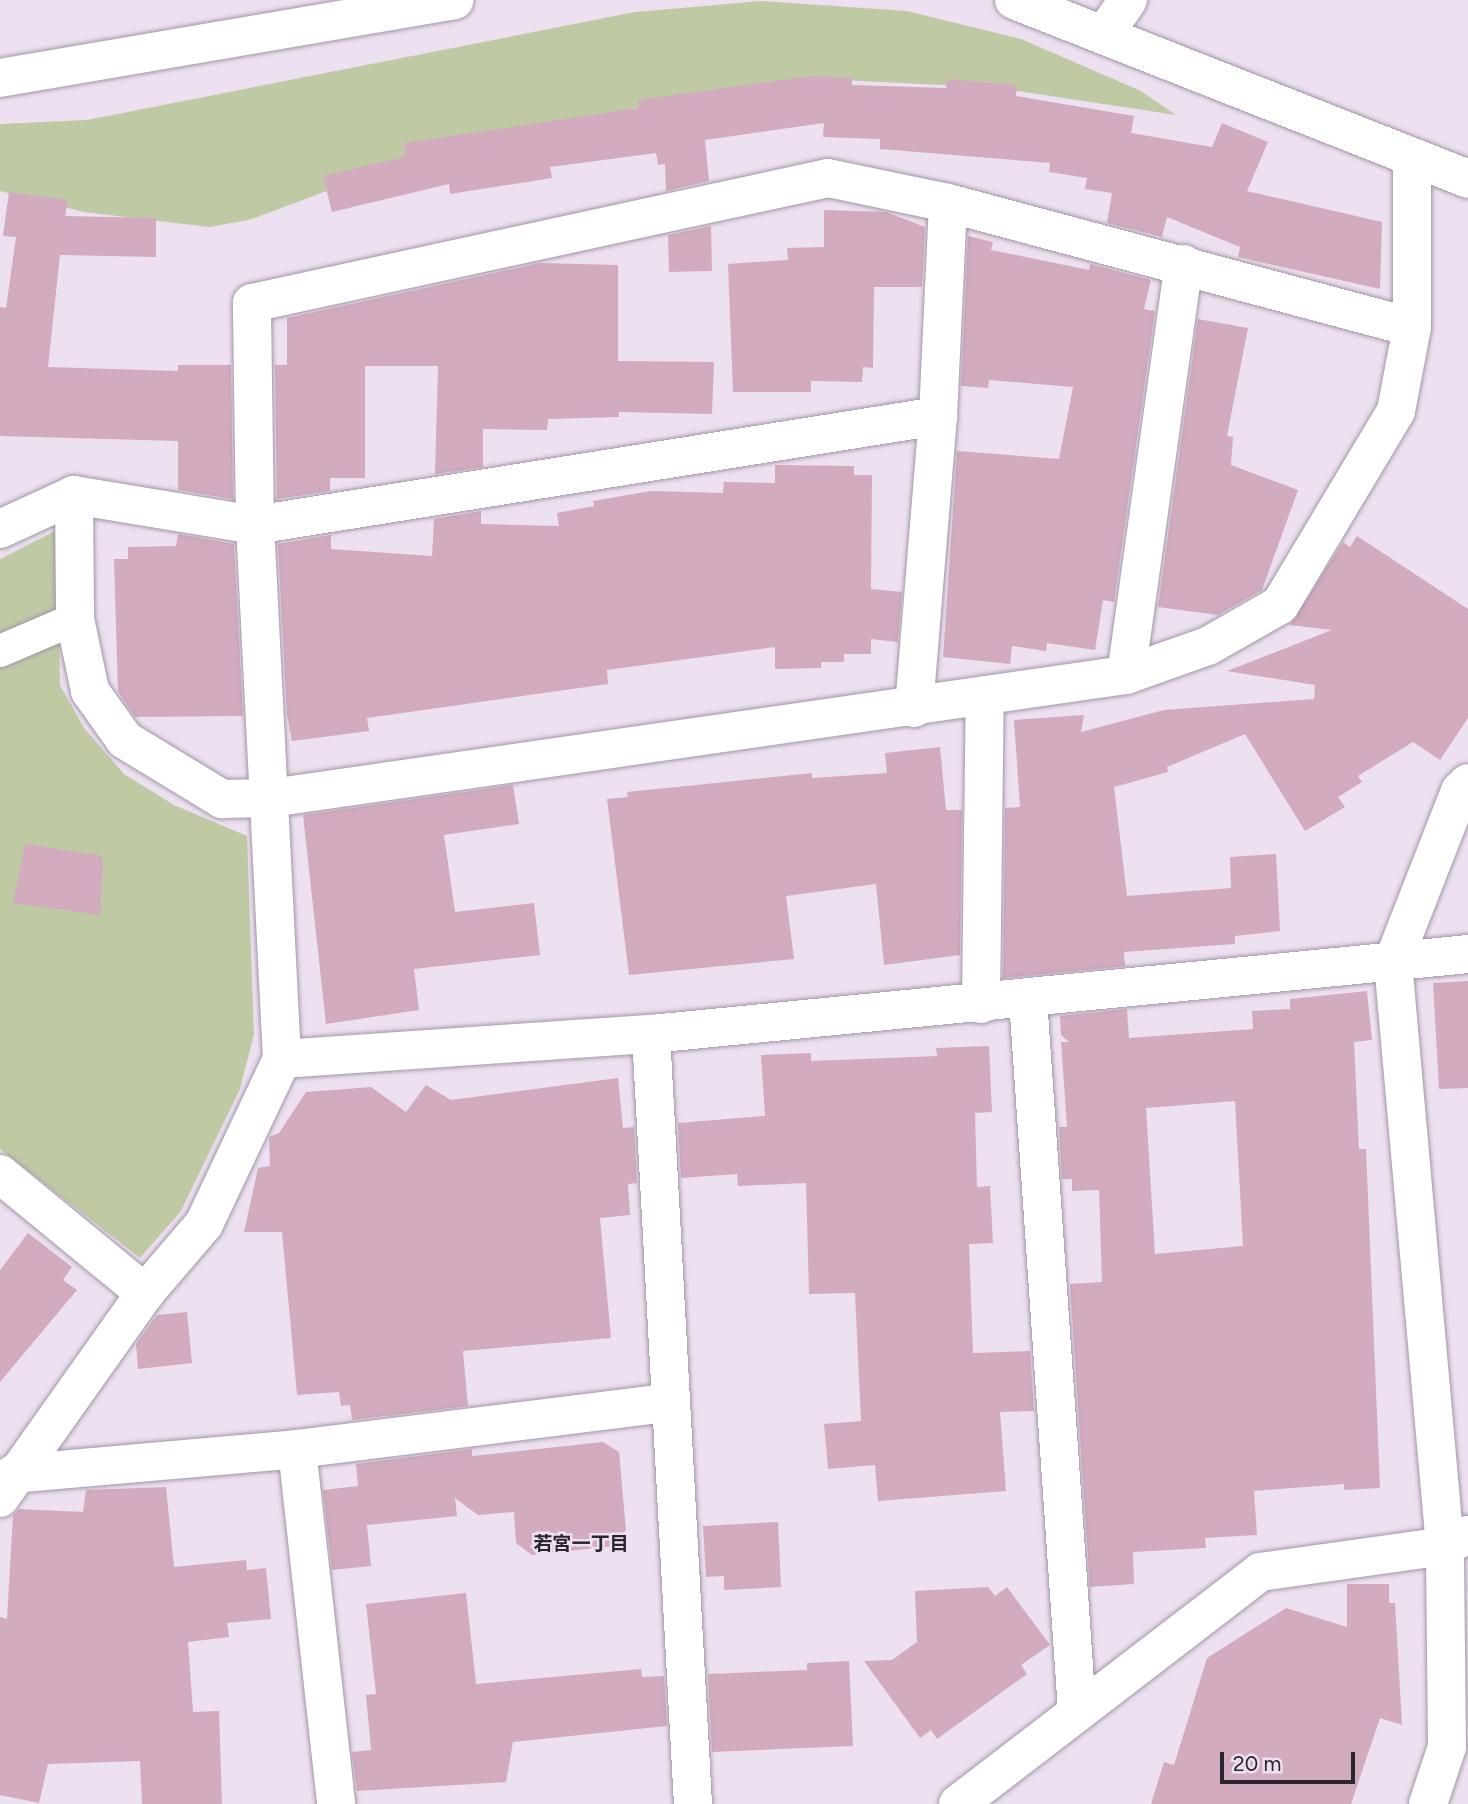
<!DOCTYPE html>
<html>
<head>
<meta charset="utf-8">
<style>
	body { margin:0 }
	#map { position:relative; width:1468px; height:1804px; overflow:hidden; background:#ede0f1; font-family:Figtree,"Noto Sans JP",sans-serif }
	div>[style] { position:absolute }
	.green>* { inset:0; background:#bfcaa5 }
	.building>* { inset:0; background:#d2abbf }
	.roads { filter:drop-shadow(0 0 2px #a296a6) drop-shadow(0 0 2px #a296a6) }
	.pedestrian>* { height:32px; margin:-16px; padding:0 16px; transform-origin:16px; border-radius:16px; background:#fff }
	.minor>* { height:38px; margin:-19px; padding:0 19px; transform-origin:19px; border-radius:19px; background:#fff }
	.tertiary>* { height:38px; margin:-19px; padding:0 19px; transform-origin:19px; border-radius:19px; background:#fff }
	span { translate:-50% -50%; white-space:nowrap; text-align:center; line-height:1.15; -webkit-text-stroke:5px #ede0f1; paint-order:stroke }
	.neighbourhood-label { font-size:19px; color:#2a252c; font-weight:700 }
	.scale { position:absolute; left:1220px; top:1752px; width:135px; height:32px; box-sizing:border-box; border:4px solid #2a252c; border-top:0; padding-left:9px; font-size:21px; line-height:24px; white-space:nowrap; color:#2a252c; -webkit-text-stroke:5px #ede0f1; paint-order:stroke }
</style>
</head>
<body>
<div id="map">
	<div class="green">
		<i style="clip-path:polygon(762px 1px,907px 11px,1021px 39px,1141px 91px,1176px 115px,998px 88px,842px 80px,672px 100px,415px 158px,249px 220px,209px 227px,84px 212px,0 191px,0 124px,87px 120px,635px 12px)"></i>
		<i style="clip-path:polygon(57px 530px,60px 685px,84px 728px,124px 774px,174px 805px,247px 836px,254px 1034px,240px 1089px,181px 1211px,140px 1258px,0 1149px,0 559px)"></i>
	</div>
	<div class="building">
		<i style="clip-path:polygon(811px 76px,852px 78px,852px 85px,946px 88px,947px 79px,1017px 85px,1016px 96px,1134px 116px,1131px 133px,1212px 147px,1222px 123px,1268px 142px,1247px 191px,1382px 222px,1380px 289px,1238px 257px,1240px 247px,1167px 217px,1162px 237px,1107px 223px,1112px 193px,1085px 189px,1087px 178px,1049px 172px,1050px 163px,880px 149px,880px 139px,823px 137px,824px 123px,705px 140px,709px 181px,666px 191px,665px 164px,658px 165px,656px 153px,550px 167px,552px 178px,450px 194px,449px 184px,332px 212px,323px 176px,405px 157px,404px 143px,638px 108px,638px 100px)"></i>
		<i style="clip-path:polygon(9px 192px,68px 200px,65px 216px,156px 218px,156px 257px,60px 255px,48px 367px,178px 371px,178px 365px,231px 365px,233px 499px,178px 490px,178px 441px,0 436px,0 307px,6px 308px,16px 237px,3px 236px)"></i>
		<i style="clip-path:polygon(824px 210px,886px 212px,925px 227px,922px 287px,874px 287px,873px 368px,863px 367px,862px 382px,811px 381px,811px 392px,733px 392px,728px 264px,788px 260px,787px 248px,824px 247px)"></i>
		<i style="clip-path:polygon(711px 226px,712px 271px,669px 272px,668px 235px)"></i>
		<i style="clip-path:polygon(968px 236px,993px 242px,991px 250px,1089px 270px,1090px 264px,1151px 280px,1144px 309px,1155px 311px,1114px 602px,1103px 600px,1095px 650px,1047px 643px,1046px 651px,1012px 646px,1010px 664px,943px 657px,957px 451px,1059px 459px,1073px 387px,989px 380px,988px 388px,961px 386px)"></i>
		<i style="clip-path:polygon(540px 263px,618px 265px,618px 361px,714px 362px,712px 414px,619px 412px,619px 417px,548px 419px,547px 430px,483px 429px,483px 467px,435px 474px,438px 366px,365px 366px,365px 478px,330px 478px,330px 491px,277px 499px,275px 365px,287px 365px,287px 318px)"></i>
		<i style="clip-path:polygon(1198px 319px,1248px 328px,1227px 436px,1233px 437px,1231px 465px,1298px 490px,1262px 590px,1218px 615px,1158px 607px)"></i>
		<i style="clip-path:polygon(775px 465px,854px 466px,854px 475px,872px 475px,871px 589px,902px 592px,898px 642px,871px 639px,871px 654px,844px 654px,844px 662px,821px 662px,821px 668px,775px 669px,775px 647px,607px 670px,608px 684px,367px 718px,369px 731px,292px 741px,287px 715px,278px 544px,331px 535px,331px 549px,432px 556px,434px 519px,481px 511px,481px 524px,559px 526px,557px 513px,594px 506px,593px 501px,651px 491px,723px 493px,724px 482px,775px 483px)"></i>
		<i style="clip-path:polygon(178px 534px,234px 544px,243px 716px,135px 717px,118px 692px,114px 559px,128px 559px,128px 547px,176px 546px)"></i>
		<i style="clip-path:polygon(1357px 536px,1468px 609px,1468px 718px,1440px 760px,1413px 742px,1358px 776px,1362px 782px,1338px 797px,1345px 807px,1305px 831px,1245px 734px,1167px 767px,1168px 772px,1114px 787px,1127px 896px,1231px 888px,1230px 857px,1276px 854px,1280px 931px,1235px 936px,1235px 944px,1124px 952px,1125px 966px,1003px 978px,1005px 808px,1020px 807px,1014px 720px,1084px 715px,1081px 732px,1164px 710px,1314px 699px,1315px 685px,1227px 671px,1332px 630px,1290px 625px,1343px 542px,1350px 547px)"></i>
		<i style="clip-path:polygon(940px 747px,946px 810px,962px 810px,960px 955px,884px 965px,876px 884px,786px 896px,794px 959px,629px 975px,607px 799px,628px 797px,627px 792px,812px 773px,812px 778px,887px 773px,885px 753px)"></i>
		<i style="clip-path:polygon(513px 785px,519px 824px,444px 835px,455px 912px,534px 903px,540px 955px,414px 969px,419px 1010px,326px 1024px,303px 815px)"></i>
		<i style="clip-path:polygon(25px 844px,103px 856px,100px 915px,13px 903px)"></i>
		<i style="clip-path:polygon(1468px 981px,1468px 1088px,1439px 1089px,1433px 983px)"></i>
		<i style="clip-path:polygon(evenodd,1367px 991px,1372px 1040px,1354px 1042px,1359px 1149px,1366px 1149px,1380px 1488px,1344px 1490px,1344px 1484px,1254px 1491px,1257px 1535px,1205px 1538px,1206px 1548px,1133px 1552px,1134px 1584px,1090px 1587px,1070px 1284px,1102px 1282px,1099px 1190px,1072px 1191px,1072px 1179px,1062px 1179px,1059px 1127px,1067px 1127px,1061px 1042px,1069px 1042px,1061px 1035px,1060px 1016px,1127px 1009px,1129px 1038px,1253px 1029px,1252px 1011px,1290px 1009px,1290px 999px,1367px 991px,1235px 1101px,1243px 1246px,1155px 1254px,1146px 1108px,1235px 1101px)"></i>
		<i style="clip-path:polygon(989px 1046px,992px 1112px,975px 1113px,977px 1187px,990px 1186px,993px 1243px,969px 1244px,973px 1353px,1030px 1351px,1034px 1411px,1000px 1412px,1006px 1491px,878px 1501px,875px 1465px,828px 1469px,824px 1424px,861px 1421px,855px 1293px,809px 1294px,806px 1183px,738px 1186px,737px 1174px,681px 1178px,678px 1123px,765px 1116px,761px 1055px,811px 1053px,811px 1061px,937px 1056px,936px 1048px)"></i>
		<i style="clip-path:polygon(618px 1078px,623px 1128px,634px 1127px,637px 1183px,628px 1184px,630px 1215px,600px 1218px,611px 1338px,463px 1351px,468px 1406px,352px 1420px,350px 1405px,341px 1406px,339px 1392px,297px 1395px,282px 1232px,244px 1232px,258px 1168px,270px 1166px,269px 1137px,279px 1133px,306px 1092px,371px 1087px,406px 1112px,426px 1085px,451px 1100px)"></i>
		<i style="clip-path:polygon(28px 1233px,72px 1267px,63px 1280px,77px 1290px,0 1382px,0 1270px)"></i>
		<i style="clip-path:polygon(187px 1312px,192px 1363px,138px 1369px,136px 1344px,157px 1315px)"></i>
		<i style="clip-path:polygon(603px 1442px,619px 1452px,626px 1530px,614px 1546px,532px 1555px,516px 1543px,514px 1512px,478px 1515px,455px 1498px,457px 1516px,367px 1525px,371px 1566px,332px 1570px,323px 1490px,358px 1486px,356px 1464px,472px 1449px,472px 1456px)"></i>
		<i style="clip-path:polygon(166px 1487px,174px 1567px,246px 1560px,247px 1570px,266px 1568px,271px 1619px,227px 1623px,229px 1637px,188px 1642px,193px 1712px,219px 1711px,222px 1804px,142px 1804px,140px 1761px,48px 1764px,39px 1803px,0 1795px,0 1617px,7px 1619px,13px 1515px,19px 1509px,83px 1512px,86px 1490px)"></i>
		<i style="clip-path:polygon(778px 1522px,781px 1587px,724px 1590px,724px 1576px,706px 1577px,703px 1526px)"></i>
		<i style="clip-path:polygon(1347px 1584px,1389px 1584px,1389px 1603px,1395px 1603px,1402px 1725px,1380px 1718px,1351px 1804px,1151px 1804px,1164px 1762px,1174px 1765px,1207px 1658px,1286px 1608px,1347px 1627px)"></i>
		<i style="clip-path:polygon(988px 1587px,995px 1596px,1007px 1587px,1050px 1645px,1021px 1665px,1027px 1674px,937px 1739px,931px 1730px,920px 1738px,864px 1661px,892px 1660px,917px 1642px,915px 1591px)"></i>
		<i style="clip-path:polygon(466px 1593px,476px 1684px,641px 1669px,642px 1677px,664px 1676px,667px 1726px,513px 1742px,506px 1782px,357px 1791px,352px 1752px,371px 1750px,366px 1695px,376px 1694px,366px 1604px)"></i>
		<i style="clip-path:polygon(849px 1661px,853px 1746px,712px 1752px,708px 1674px,807px 1670px,807px 1663px)"></i>
	</div>
	<div class="roads">
		<div class="pedestrian">
			<i style="left:0;top:651px;width:82px;rotate:-23.1deg"></i>
		</div>
		<div class="minor">
			<i style="left:1105px;top:33px;width:40px;rotate:-55.1deg"></i>
			<i style="left:74px;top:495px;width:124px;rotate:89.5deg"></i>
			<i style="left:75px;top:619px;width:74px;rotate:78.2deg"></i>
			<i style="left:90px;top:691px;width:60px;rotate:54.5deg"></i>
			<i style="left:125px;top:740px;width:114px;rotate:31.3deg"></i>
			<i style="left:222px;top:799px;width:49px;rotate:-1.2deg"></i>
			<i style="left:271px;top:798px;width:864px;rotate:-8.19deg"></i>
			<i style="left:1126px;top:675px;width:87px;rotate:-19.5deg"></i>
			<i style="left:1208px;top:646px;width:83px;rotate:-29.7deg"></i>
			<i style="left:1280px;top:605px;width:226px;rotate:-59.1deg"></i>
			<i style="left:1396px;top:411px;width:86px;rotate:-79.2deg"></i>
			<i style="left:1412px;top:327px;width:168px;rotate:-90deg"></i>
			<i style="left:0;top:529px;width:81px;rotate:-24.7deg"></i>
			<i style="left:74px;top:495px;width:183px;rotate:9.4deg"></i>
			<i style="left:255px;top:525px;width:692px;rotate:-9.07deg"></i>
			<i style="left:1126px;top:675px;width:415px;rotate:-82deg"></i>
			<i style="left:914px;top:708px;width:293px;rotate:-85.3deg"></i>
			<i style="left:938px;top:416px;width:213px;rotate:-87.3deg"></i>
			<i style="left:1028px;top:999px;width:714px;rotate:86.06deg"></i>
			<i style="left:981px;top:1004px;width:309px;rotate:-89.3deg"></i>
			<i style="left:651px;top:1034px;width:771px;rotate:86.88deg"></i>
			<i style="left:282px;top:1059px;width:370px;rotate:-3.9deg"></i>
			<i style="left:651px;top:1034px;width:821px;rotate:-5.59deg"></i>
			<i style="left:0;top:1174px;width:188px;rotate:39.4deg"></i>
			<i style="left:297px;top:1449px;width:357px;rotate:83.7deg"></i>
			<i style="left:13px;top:1474px;width:285px;rotate:-5deg"></i>
			<i style="left:297px;top:1449px;width:374px;rotate:-7.1deg"></i>
			<i style="left:0;top:1498px;width:251px;rotate:-54.7deg"></i>
			<i style="left:145px;top:1293px;width:91px;rotate:-49.5deg"></i>
			<i style="left:204px;top:1224px;width:183px;rotate:-64.7deg"></i>
			<i style="left:282px;top:1059px;width:535px;rotate:-92.89deg"></i>
			<i style="left:255px;top:525px;width:222px;rotate:-90.8deg"></i>
			<i style="left:252px;top:303px;width:589px;rotate:-12.24deg"></i>
			<i style="left:828px;top:178px;width:123px;rotate:11.8deg"></i>
			<i style="left:948px;top:203px;width:480px;rotate:15deg"></i>
			<i style="left:958px;top:1804px;width:381px;rotate:-37.5deg"></i>
			<i style="left:1260px;top:1572px;width:187px;rotate:-8deg"></i>
			<i style="left:1445px;top:1546px;width:25px;rotate:-26deg"></i>
			<i style="left:1428px;top:1804px;width:60px;rotate:-71.6deg"></i>
			<i style="left:1447px;top:1747px;width:201px;rotate:-90.6deg"></i>
			<i style="left:1445px;top:1546px;width:586px;rotate:-95.09deg"></i>
			<i style="left:1393px;top:962px;width:184px;rotate:-68.6deg"></i>
			<i style="left:1460px;top:791px;width:11px;rotate:-45deg"></i>
		</div>
		<div class="tertiary">
			<i style="left:1014px;top:0;width:488px;rotate:21.5deg"></i>
			<i style="left:0;top:78px;width:461px;rotate:-9.7deg"></i>
		</div>
	</div>
	<div class="neighbourhood-label">
		<span style="left:581px;top:1544px">若宮一丁目</span>
	</div>
	<div class="scale">20 m</div>
</div>
</body>
</html>
